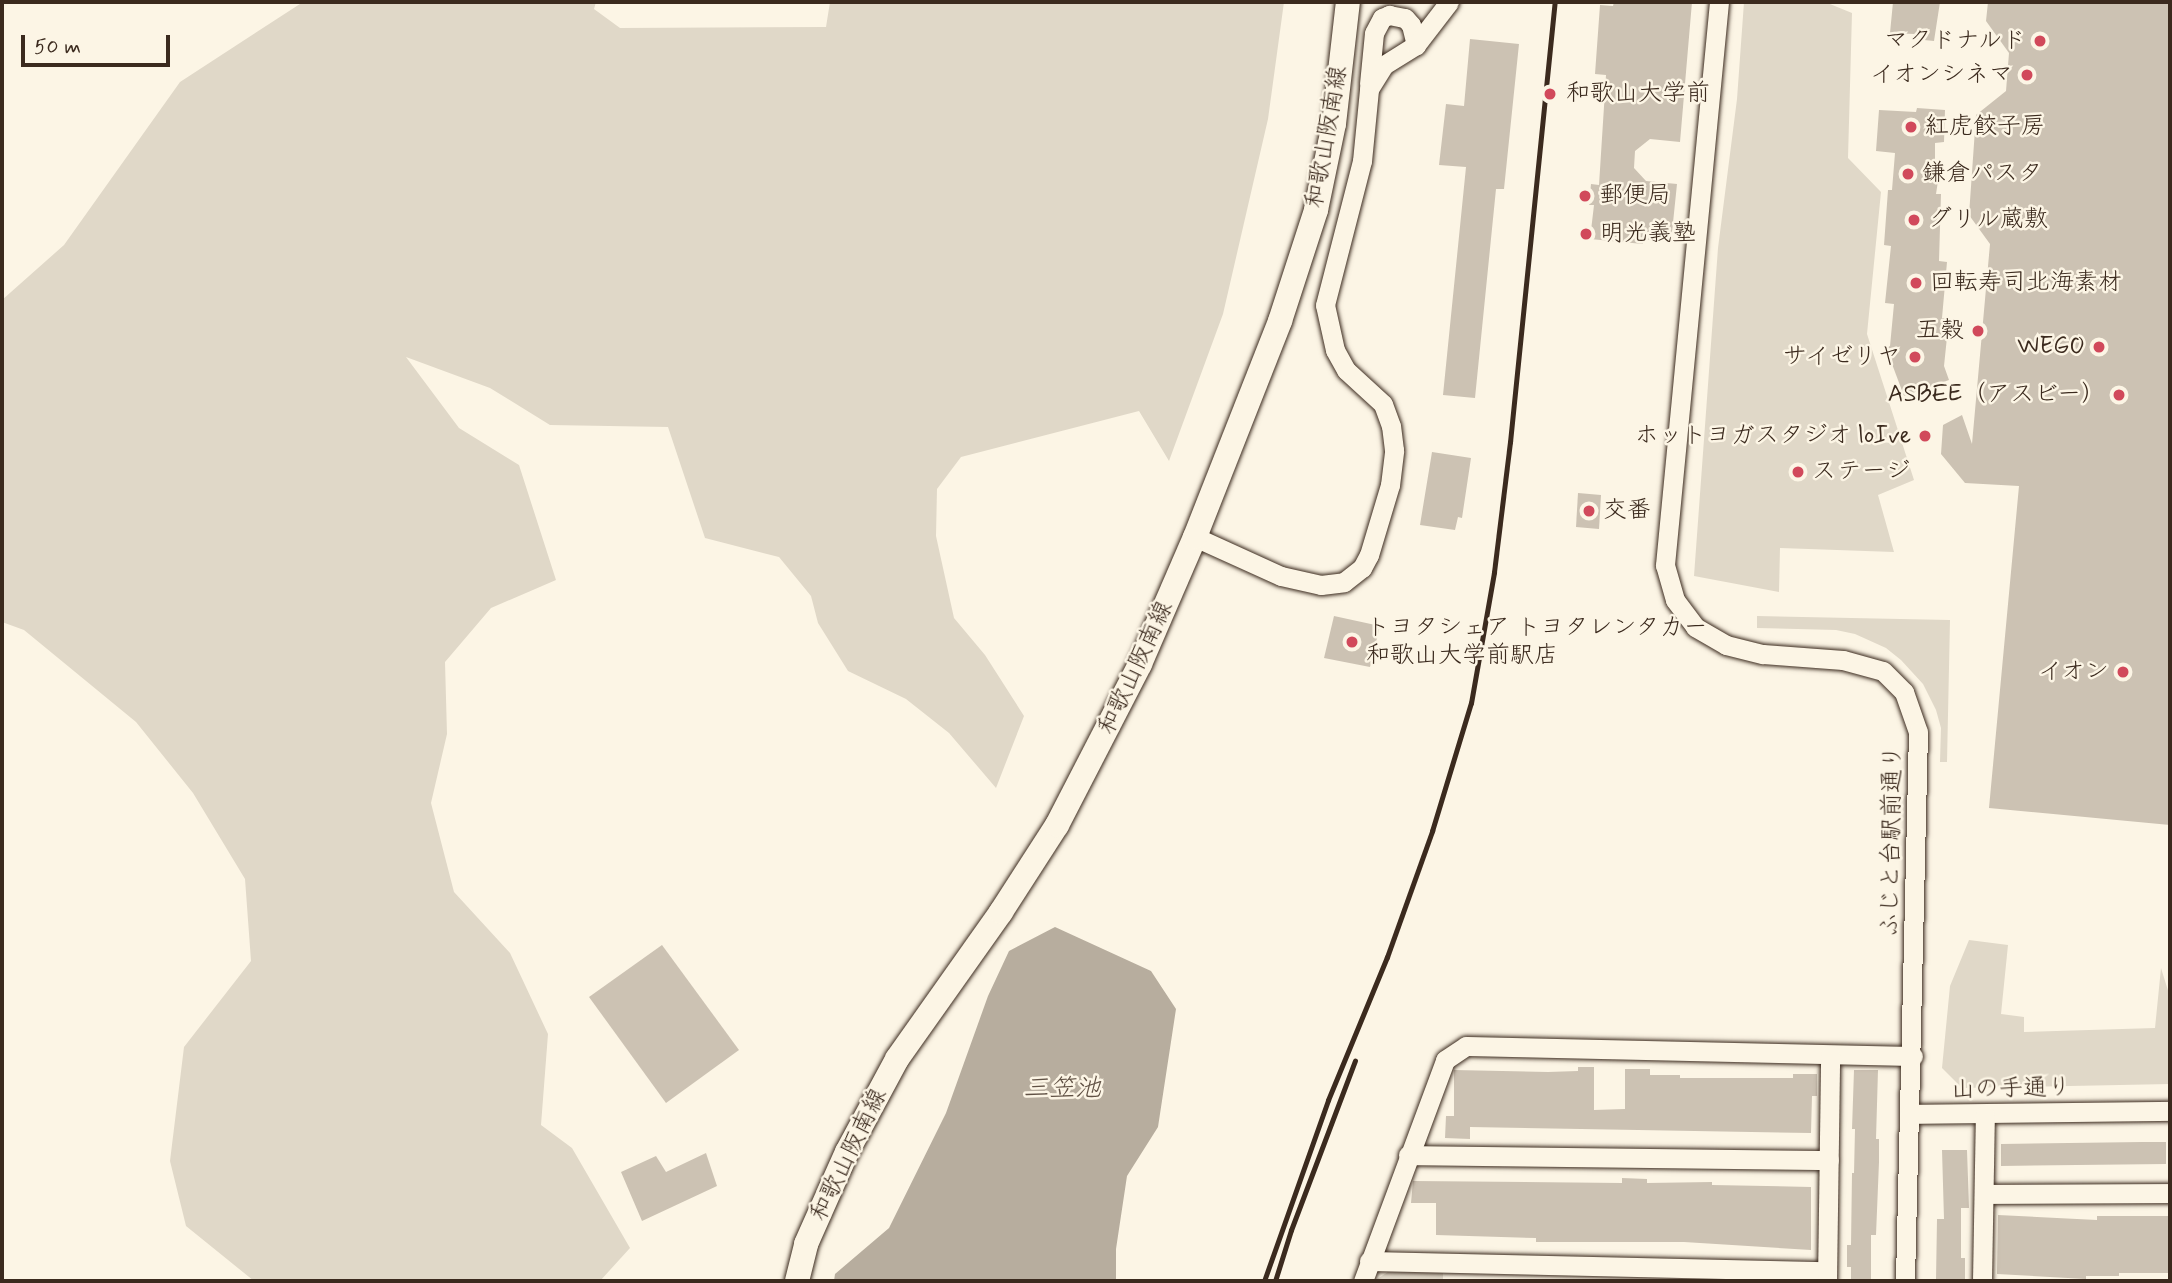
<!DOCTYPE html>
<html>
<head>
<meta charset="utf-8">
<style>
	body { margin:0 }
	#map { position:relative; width:2172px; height:1283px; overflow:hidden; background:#fcf5e5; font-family:Mynerve,"Klee One",sans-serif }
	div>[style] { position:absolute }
	.green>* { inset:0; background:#e0d8c8 }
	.water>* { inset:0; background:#b7ad9e }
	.building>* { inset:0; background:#ccc2b3 }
	.roads { filter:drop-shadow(0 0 2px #3b2a1e) drop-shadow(0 0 2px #3b2a1e) }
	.minor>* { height:19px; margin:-9.5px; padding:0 9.5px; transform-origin:9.5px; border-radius:9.5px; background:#fcf5e5 }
	.major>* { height:24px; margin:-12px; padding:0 12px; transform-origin:12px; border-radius:12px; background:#fcf5e5 }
	.rail>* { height:5px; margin:-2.5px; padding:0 2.5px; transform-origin:2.5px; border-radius:2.5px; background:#3b2a1e }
	.dots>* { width:19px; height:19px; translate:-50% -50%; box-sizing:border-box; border:4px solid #fcf5e5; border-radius:50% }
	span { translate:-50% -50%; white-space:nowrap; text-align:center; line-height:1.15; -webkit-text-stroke:5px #fcf5e5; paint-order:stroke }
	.poi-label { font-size:24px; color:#3b2a1e }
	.right { translate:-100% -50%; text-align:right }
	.left { translate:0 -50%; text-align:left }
	.street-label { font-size:24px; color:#3b2a1e }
	.water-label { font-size:26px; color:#605144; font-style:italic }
	.frame { position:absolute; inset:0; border:4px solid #3b2a1e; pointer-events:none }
	.scale { position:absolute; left:21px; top:35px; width:149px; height:32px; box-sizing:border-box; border:4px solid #3b2a1e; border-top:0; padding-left:9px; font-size:21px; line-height:24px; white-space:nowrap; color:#3b2a1e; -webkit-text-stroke:5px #fcf5e5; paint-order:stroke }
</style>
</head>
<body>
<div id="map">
	<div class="green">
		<i style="clip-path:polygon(303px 2px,596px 2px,594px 9px,620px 28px,826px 27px,830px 2px,1284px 2px,1268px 119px,1223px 314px,1169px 461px,1139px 411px,961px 457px,937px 489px,936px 536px,954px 618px,985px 655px,1024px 716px,996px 788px,949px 733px,906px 699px,848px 671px,818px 623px,811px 596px,779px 557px,705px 538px,668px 427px,550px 425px,490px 388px,406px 357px,459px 428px,519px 465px,556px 580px,491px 608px,445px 662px,447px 734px,431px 803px,454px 892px,510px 953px,548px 1034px,541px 1125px,572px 1148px,630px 1248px,600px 1281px,254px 1281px,186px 1226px,170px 1161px,184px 1047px,251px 961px,245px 879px,193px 793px,136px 722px,24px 630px,2px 622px,2px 300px,64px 245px,180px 82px)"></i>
		<i style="clip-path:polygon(1744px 2px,1825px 2px,1852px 13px,1848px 158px,1881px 192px,1867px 334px,1914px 480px,1878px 495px,1894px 552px,1780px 548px,1779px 592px,1694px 576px,1718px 248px,1737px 99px)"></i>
		<i style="clip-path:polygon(1757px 616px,1950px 620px,1947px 762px,1940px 762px,1941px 728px,1936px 710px,1923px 684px,1901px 660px,1886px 648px,1855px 634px,1836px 630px,1757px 628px)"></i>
		<i style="clip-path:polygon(1969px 940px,2008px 945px,2001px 1014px,2024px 1017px,2024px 1032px,2155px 1028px,2161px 968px,2170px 997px,2170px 1084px,1962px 1088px,1942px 1068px,1950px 986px)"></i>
		<i style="clip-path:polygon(1388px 1272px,1443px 1273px,1443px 1281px,1374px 1281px)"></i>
	</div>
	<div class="water">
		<i style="clip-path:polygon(1055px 927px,1151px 971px,1176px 1009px,1158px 1127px,1127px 1176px,1116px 1249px,1116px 1281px,834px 1281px,835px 1274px,889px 1228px,946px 1113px,988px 996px,1009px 951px)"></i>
	</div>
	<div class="building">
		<i style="clip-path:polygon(1614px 2px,1692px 2px,1680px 142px,1650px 139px,1635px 151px,1634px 168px,1646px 181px,1677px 184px,1671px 242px,1643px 239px,1643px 244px,1590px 239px,1594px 205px,1589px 205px,1591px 184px,1599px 185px,1606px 75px,1595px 74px,1600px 5px,1613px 6px)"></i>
		<i style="clip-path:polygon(1893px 2px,1940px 2px,1934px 41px,1914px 39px,1914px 34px,1890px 33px)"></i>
		<i style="clip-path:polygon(1988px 2px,2170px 2px,2170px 825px,1989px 808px,2019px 486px,1965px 483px,1941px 454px,1943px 425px,1962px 415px,1972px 444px,1990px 244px,1969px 215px,1976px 115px,2006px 91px,2009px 53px,1986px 21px)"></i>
		<i style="clip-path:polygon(1470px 39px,1519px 44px,1504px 189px,1496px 189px,1475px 398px,1443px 395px,1466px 167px,1439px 165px,1446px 104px,1464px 106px)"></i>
		<i style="clip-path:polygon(1917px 108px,1945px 110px,1944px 142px,1935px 143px,1935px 181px,1938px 181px,1936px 194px,1941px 194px,1939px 261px,1947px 262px,1942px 318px,1949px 318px,1944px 366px,1949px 380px,1904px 396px,1886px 348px,1890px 346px,1894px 304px,1885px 303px,1891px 246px,1884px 245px,1888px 190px,1892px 190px,1895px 153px,1876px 151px,1879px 110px,1916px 112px)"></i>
		<i style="clip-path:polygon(1432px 452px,1471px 458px,1462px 518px,1458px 517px,1455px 530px,1420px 525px)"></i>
		<i style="clip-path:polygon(1578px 493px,1601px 495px,1599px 529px,1576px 527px)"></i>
		<i style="clip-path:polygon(1334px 616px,1380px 626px,1370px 667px,1324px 658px)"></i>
		<i style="clip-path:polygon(662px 945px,739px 1050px,666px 1103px,589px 997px)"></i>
		<i style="clip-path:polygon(1578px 1067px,1594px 1067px,1594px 1110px,1625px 1109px,1625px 1069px,1650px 1069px,1650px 1075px,1680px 1075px,1680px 1078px,1793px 1078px,1793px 1074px,1817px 1074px,1817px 1096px,1812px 1096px,1811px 1133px,1470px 1127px,1470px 1139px,1445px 1138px,1446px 1116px,1454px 1116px,1454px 1070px,1548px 1072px,1578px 1071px)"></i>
		<i style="clip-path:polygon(1854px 1070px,1878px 1070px,1876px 1139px,1879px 1139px,1879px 1162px,1876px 1235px,1871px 1235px,1871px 1281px,1851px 1281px,1851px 1267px,1847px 1267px,1847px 1245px,1851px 1245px,1852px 1173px,1854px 1173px,1855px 1129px,1852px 1129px)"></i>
		<i style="clip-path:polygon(2142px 1142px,2166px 1142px,2166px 1164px,2001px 1166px,2001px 1144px)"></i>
		<i style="clip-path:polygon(1942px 1150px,1967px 1150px,1969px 1208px,1961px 1208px,1961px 1258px,1965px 1258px,1965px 1281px,1936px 1280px,1937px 1219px,1944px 1219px)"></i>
		<i style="clip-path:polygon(706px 1153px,717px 1186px,642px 1221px,621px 1172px,656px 1156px,666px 1172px)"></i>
		<i style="clip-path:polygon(1622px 1178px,1647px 1179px,1647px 1183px,1712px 1182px,1712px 1185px,1811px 1187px,1811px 1250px,1684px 1242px,1536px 1242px,1536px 1238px,1436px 1235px,1436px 1203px,1411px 1203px,1413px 1181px,1622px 1183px)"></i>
		<i style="clip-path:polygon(1998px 1215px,2097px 1220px,2097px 1216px,2170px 1216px,2170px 1273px,2119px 1273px,2119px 1276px,2086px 1276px,2086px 1279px,1997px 1274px)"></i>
	</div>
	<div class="roads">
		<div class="minor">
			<i style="left:1719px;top:2px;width:566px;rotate:95.48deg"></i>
			<i style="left:1665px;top:565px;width:36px;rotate:74deg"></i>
			<i style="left:1675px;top:600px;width:34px;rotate:53deg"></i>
			<i style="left:1695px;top:627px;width:36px;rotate:30deg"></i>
			<i style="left:1726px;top:645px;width:38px;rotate:14deg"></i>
			<i style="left:1763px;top:654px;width:80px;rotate:4.3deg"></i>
			<i style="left:1843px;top:660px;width:41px;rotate:15.4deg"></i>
			<i style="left:1883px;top:671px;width:30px;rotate:45deg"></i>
			<i style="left:1904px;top:692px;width:42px;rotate:70.7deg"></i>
			<i style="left:1918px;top:732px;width:549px;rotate:91.36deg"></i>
			<i style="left:1369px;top:84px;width:51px;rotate:-84.4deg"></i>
			<i style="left:1374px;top:33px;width:17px;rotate:-62deg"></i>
			<i style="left:1382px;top:18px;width:8px;rotate:-23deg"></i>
			<i style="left:1389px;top:15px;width:16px;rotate:11deg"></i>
			<i style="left:1405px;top:18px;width:9px;rotate:49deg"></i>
			<i style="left:1411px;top:25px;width:21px;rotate:76deg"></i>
			<i style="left:1195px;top:537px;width:94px;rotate:24.4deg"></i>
			<i style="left:1281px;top:576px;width:41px;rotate:12.7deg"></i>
			<i style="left:1321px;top:585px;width:23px;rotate:-7deg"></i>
			<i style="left:1344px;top:582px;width:23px;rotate:-38deg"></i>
			<i style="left:1362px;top:568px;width:15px;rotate:-62deg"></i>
			<i style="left:1369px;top:555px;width:73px;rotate:-73.3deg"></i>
			<i style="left:1390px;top:485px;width:35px;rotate:-83deg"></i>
			<i style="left:1394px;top:450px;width:24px;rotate:-97deg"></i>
			<i style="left:1391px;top:426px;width:23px;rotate:-110deg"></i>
			<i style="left:1383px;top:404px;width:50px;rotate:-137.4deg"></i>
			<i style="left:1346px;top:370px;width:23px;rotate:-119deg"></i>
			<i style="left:1335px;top:350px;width:46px;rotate:-102.5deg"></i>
			<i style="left:1325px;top:305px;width:149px;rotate:-75.6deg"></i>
			<i style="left:1362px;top:161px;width:72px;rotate:-84.4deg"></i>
			<i style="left:1369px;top:89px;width:28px;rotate:-58deg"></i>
			<i style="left:1384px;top:65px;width:38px;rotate:-32deg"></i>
			<i style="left:1416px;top:45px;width:54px;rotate:-52.5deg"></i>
			<i style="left:1910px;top:1114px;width:260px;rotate:-0.7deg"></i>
			<i style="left:1408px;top:1155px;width:421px;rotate:0.7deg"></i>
			<i style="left:1984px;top:1194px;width:186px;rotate:-0.3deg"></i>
			<i style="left:1369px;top:1261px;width:458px;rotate:1.3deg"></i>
			<i style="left:1363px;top:1281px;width:236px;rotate:-69.6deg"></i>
			<i style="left:1445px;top:1060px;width:25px;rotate:-34deg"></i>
			<i style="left:1466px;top:1046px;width:447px;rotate:1.3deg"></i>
			<i style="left:1827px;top:1281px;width:226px;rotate:-89.2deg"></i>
			<i style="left:1982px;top:1281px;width:166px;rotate:-89deg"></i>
		</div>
		<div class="major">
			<i style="left:797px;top:1281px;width:38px;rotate:-76deg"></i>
			<i style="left:806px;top:1244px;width:101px;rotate:-66deg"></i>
			<i style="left:847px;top:1152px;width:106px;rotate:-61.7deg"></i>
			<i style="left:897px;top:1059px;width:180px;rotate:-54.7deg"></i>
			<i style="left:1001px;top:912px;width:103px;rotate:-57.2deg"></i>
			<i style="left:1057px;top:825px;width:181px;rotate:-62.7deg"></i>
			<i style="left:1140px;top:664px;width:138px;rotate:-66.6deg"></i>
			<i style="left:1195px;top:537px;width:232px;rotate:-68.5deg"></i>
			<i style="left:1280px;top:321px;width:117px;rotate:-72deg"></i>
			<i style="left:1316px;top:210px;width:88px;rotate:-78.2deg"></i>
			<i style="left:1334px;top:124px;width:123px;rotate:-83.5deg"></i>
		</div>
	</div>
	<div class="rail">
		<i style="left:1264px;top:1281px;width:192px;rotate:-70.5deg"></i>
		<i style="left:1328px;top:1100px;width:155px;rotate:-67.6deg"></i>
		<i style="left:1387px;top:957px;width:134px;rotate:-70.3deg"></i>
		<i style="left:1432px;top:831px;width:134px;rotate:-73.1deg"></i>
		<i style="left:1471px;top:703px;width:133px;rotate:-80deg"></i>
		<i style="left:1494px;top:572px;width:131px;rotate:-83deg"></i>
		<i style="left:1510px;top:442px;width:442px;rotate:-84.2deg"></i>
		<i style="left:1275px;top:1281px;width:53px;rotate:-72.6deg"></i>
		<i style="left:1291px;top:1230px;width:181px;rotate:-69.3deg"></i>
	</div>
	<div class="dots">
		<i style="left:2040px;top:41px;background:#d1495b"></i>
		<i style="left:2027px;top:75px;background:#d1495b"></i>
		<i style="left:1550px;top:94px;background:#d1495b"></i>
		<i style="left:1911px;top:127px;background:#d1495b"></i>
		<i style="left:1908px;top:174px;background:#d1495b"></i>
		<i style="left:1585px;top:196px;background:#d1495b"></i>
		<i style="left:1914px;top:220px;background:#d1495b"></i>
		<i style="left:1586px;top:234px;background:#d1495b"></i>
		<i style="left:1916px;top:283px;background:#d1495b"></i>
		<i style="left:1978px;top:331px;background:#d1495b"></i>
		<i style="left:2099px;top:347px;background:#d1495b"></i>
		<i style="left:1915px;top:357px;background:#d1495b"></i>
		<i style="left:2119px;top:395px;background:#d1495b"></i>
		<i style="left:1925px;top:436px;background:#d1495b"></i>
		<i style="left:1798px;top:472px;background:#d1495b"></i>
		<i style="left:1589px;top:511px;background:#d1495b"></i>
		<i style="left:1352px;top:642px;background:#d1495b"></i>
		<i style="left:2123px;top:672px;background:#d1495b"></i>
	</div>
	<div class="poi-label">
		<span class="right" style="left:2026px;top:41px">マクドナルド</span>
		<span class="right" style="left:2013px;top:75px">イオンシネマ</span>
		<span class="left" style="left:1566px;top:94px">和歌山大学前</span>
		<span class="left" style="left:1925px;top:127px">紅虎餃子房</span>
		<span class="left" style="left:1922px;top:174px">鎌倉パスタ</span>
		<span class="left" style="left:1599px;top:196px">郵便局</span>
		<span class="left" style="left:1928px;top:220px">グリル蔵敷</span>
		<span class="left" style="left:1600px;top:234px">明光義塾</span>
		<span class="left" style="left:1930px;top:283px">回転寿司北海素材</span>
		<span class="right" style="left:1964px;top:331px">五穀</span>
		<span class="right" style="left:2085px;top:347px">WEGO</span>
		<span class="right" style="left:1901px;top:357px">サイゼリヤ</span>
		<span class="right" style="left:2105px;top:395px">ASBEE（アスビー）</span>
		<span class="right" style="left:1911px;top:436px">ホットヨガスタジオ loIve</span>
		<span class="left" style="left:1812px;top:472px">ステージ</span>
		<span class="left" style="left:1603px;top:511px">交番</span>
		<span class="left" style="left:1366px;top:642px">トヨタシェア トヨタレンタカー<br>和歌山大学前駅店</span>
		<span class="right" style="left:2109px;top:672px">イオン</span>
	</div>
	<div class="street-label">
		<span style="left:1327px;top:137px;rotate:-80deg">和歌山阪南線</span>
		<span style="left:1136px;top:668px;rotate:-65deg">和歌山阪南線</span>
		<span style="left:1892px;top:841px;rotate:-89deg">ふじと台駅前通り</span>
		<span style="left:2011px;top:1089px;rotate:-1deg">山の手通り</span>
		<span style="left:849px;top:1155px;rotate:-64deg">和歌山阪南線</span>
	</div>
	<div class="water-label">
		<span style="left:1062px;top:1090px">三笠池</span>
	</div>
	<div class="frame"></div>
	<div class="scale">50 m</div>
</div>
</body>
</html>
